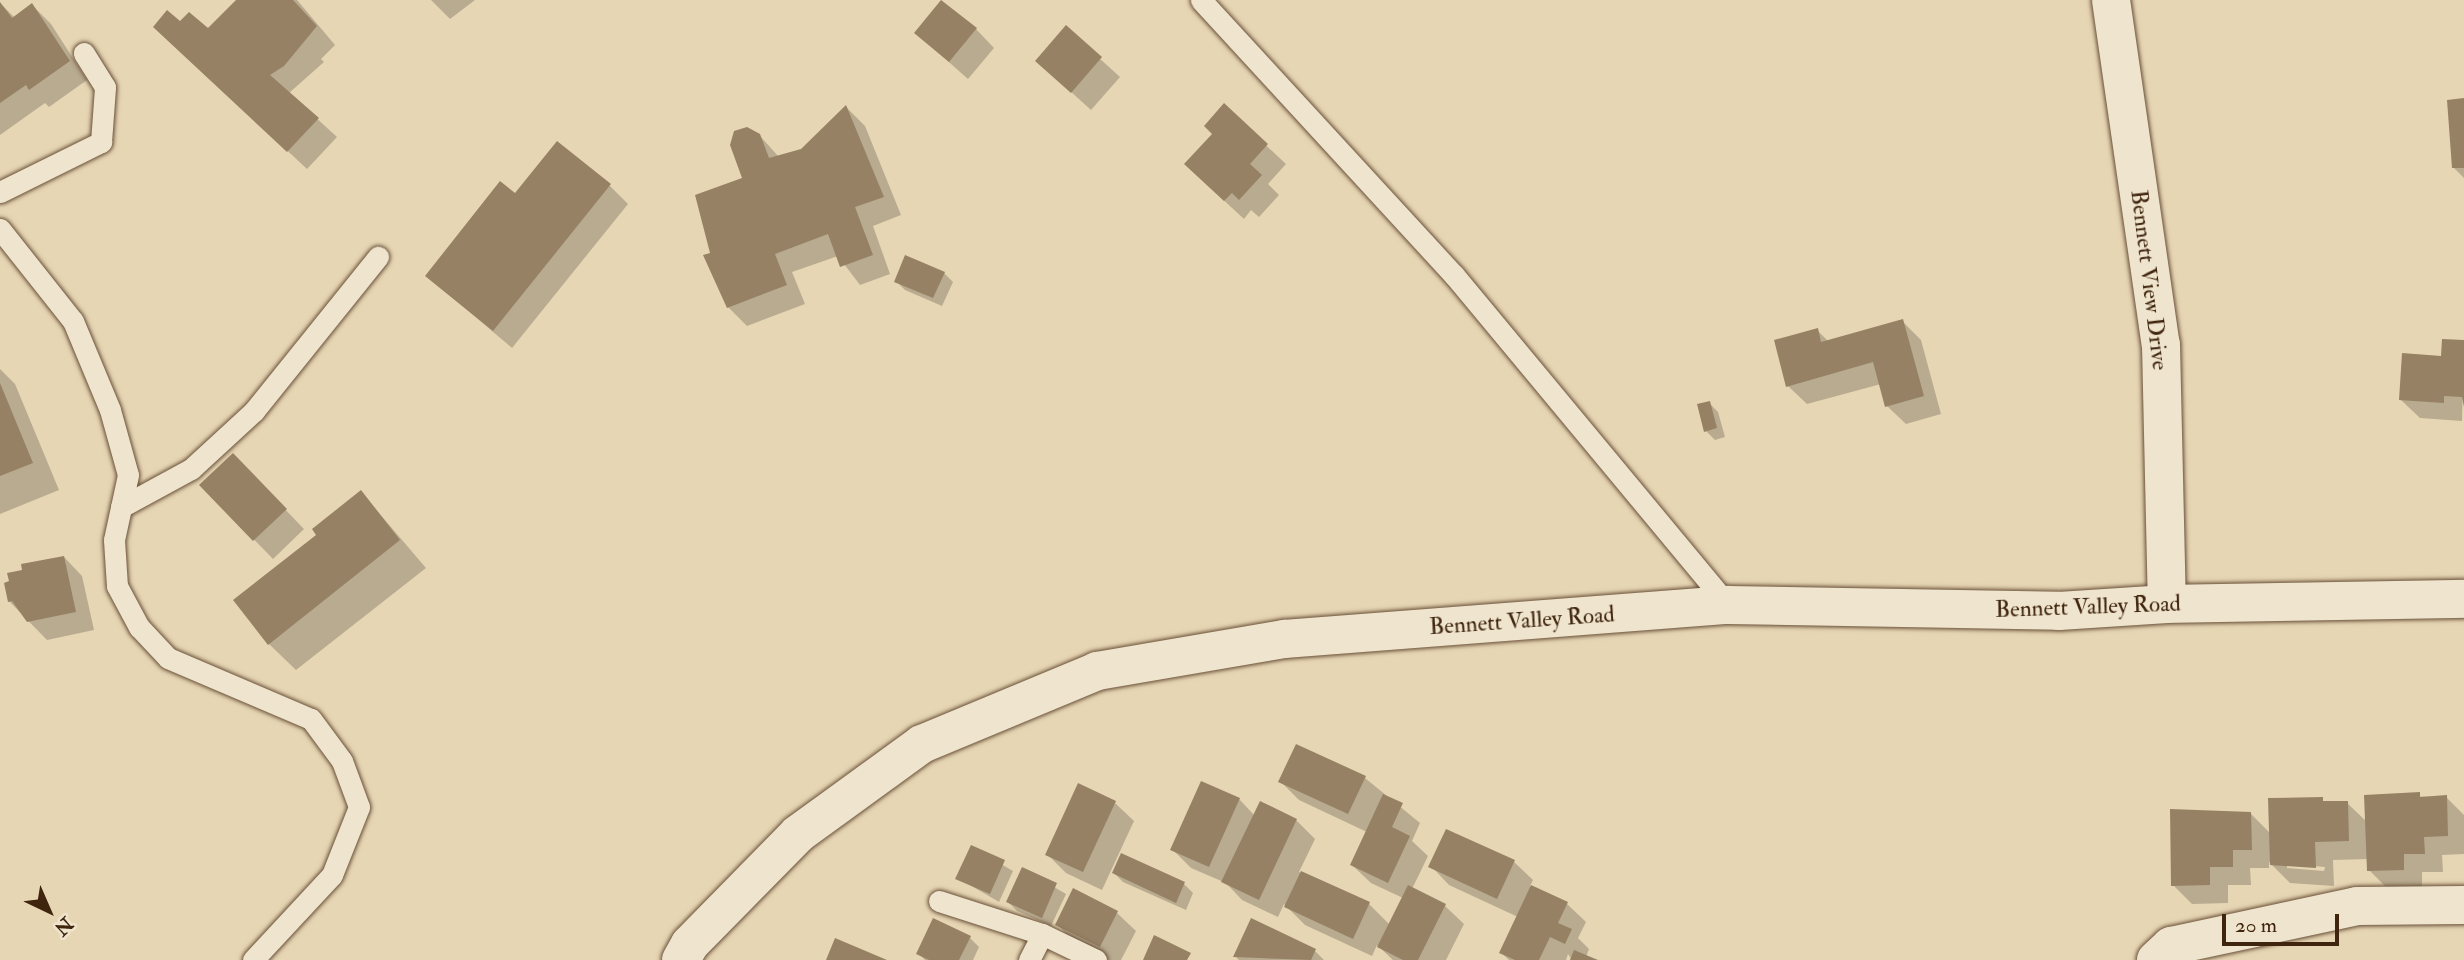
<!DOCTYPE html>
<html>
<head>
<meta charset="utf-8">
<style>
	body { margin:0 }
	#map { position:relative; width:2464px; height:960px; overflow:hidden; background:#e7d6b4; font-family:"IM FELL Double Pica",serif }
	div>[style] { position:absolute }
	.shadow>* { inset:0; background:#0003 }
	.building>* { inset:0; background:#968164 }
	.roads { filter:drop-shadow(0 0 2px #695038) drop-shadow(0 0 2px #695038) }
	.lane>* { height:21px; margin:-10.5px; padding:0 10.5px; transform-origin:10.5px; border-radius:10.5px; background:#efe4ce }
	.street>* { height:38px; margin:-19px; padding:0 19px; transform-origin:19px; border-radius:19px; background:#efe4ce }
	.secondary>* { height:38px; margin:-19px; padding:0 19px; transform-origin:19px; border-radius:19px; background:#efe4ce }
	span { translate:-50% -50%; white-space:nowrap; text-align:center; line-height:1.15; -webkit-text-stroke:5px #efe4ce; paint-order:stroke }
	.street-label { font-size:23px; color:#3f240e }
	.north { position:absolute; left:14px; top:876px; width:70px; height:70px; -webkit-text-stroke:5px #efe4ce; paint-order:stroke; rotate:136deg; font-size:19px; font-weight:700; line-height:28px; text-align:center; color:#3f240e }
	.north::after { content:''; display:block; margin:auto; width:24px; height:32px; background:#3f240e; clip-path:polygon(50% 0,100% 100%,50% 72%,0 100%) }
	.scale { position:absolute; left:2222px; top:914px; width:117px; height:32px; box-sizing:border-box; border:4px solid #3f240e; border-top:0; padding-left:9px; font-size:21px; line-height:24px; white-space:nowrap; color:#3f240e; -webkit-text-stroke:5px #efe4ce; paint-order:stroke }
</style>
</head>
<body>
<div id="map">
	<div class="shadow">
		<i style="clip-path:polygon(239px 0,297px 0,335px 45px,321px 59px,324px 62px,289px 93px,337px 137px,307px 169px,174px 45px,180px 23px,208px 31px)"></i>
		<i style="clip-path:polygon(431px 0,475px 0,450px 19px)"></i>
		<i style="clip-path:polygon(0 3px,15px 18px,32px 5px,51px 24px,87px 80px,49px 107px,45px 103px,0 135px)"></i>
		<i style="clip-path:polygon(1066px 28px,1120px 77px,1091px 110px,1037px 61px)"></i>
		<i style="clip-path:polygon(976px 29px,994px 48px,968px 79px,916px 33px)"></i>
		<i style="clip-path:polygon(2464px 100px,2464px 178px,2454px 168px)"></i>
		<i style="clip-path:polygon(1224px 106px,1286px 164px,1268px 184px,1279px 195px,1259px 217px,1251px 210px,1244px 219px,1205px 183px)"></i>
		<i style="clip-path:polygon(846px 107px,865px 126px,901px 215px,873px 226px,890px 274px,860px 285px,838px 256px,792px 272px,805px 304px,747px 326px,728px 307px,712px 254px,759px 135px,779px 157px,802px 150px)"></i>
		<i style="clip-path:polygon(610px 186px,628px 204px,512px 348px,427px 276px,515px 195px)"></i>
		<i style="clip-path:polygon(944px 273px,953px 282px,942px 306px,905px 290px,896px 281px)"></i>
		<i style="clip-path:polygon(1902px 321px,1921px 340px,1941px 414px,1906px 424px,1887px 406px,1881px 384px,1807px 404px,1788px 386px,1817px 330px,1829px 342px)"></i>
		<i style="clip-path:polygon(2464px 342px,2462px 421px,2420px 418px,2401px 400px)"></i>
		<i style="clip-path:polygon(0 369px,15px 384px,59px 490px,0 514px)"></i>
		<i style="clip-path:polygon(1709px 403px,1718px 412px,1725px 437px,1715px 440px,1706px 431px)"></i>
		<i style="clip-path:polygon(233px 455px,304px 529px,273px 559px,201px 485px)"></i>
		<i style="clip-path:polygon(361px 492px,426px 568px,296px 670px,269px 644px,319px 535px)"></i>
		<i style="clip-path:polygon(64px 557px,82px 576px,94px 630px,47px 640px,9px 601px)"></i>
		<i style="clip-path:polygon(1365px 778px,1420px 823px,1412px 841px,1428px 856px,1412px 889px,1445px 906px,1464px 924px,1446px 960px,1393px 960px,1377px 945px,1372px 956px,1305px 925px,1284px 904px,1278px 917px,1242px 900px,1226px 883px,1191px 868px,1172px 849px,1239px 799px,1255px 816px,1261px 803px,1296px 820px,1315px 839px,1299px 872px,1369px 904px,1390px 925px,1403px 898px,1371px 883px,1352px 865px,1367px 832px,1299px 800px,1280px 781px)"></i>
		<i style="clip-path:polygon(evenodd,2366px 796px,2446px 797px,2464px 815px,2464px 854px,2442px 855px,2443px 872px,2422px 872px,2422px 888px,2388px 889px,2369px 870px,2369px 859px,2333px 860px,2334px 886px,2290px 883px,2269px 862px,2269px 868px,2250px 868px,2251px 885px,2228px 885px,2228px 903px,2192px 904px,2173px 885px,2250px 813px,2271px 834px,2347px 803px,2367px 822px,2366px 796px,2287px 864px,2325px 867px,2324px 871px,2287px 868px,2287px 864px)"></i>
		<i style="clip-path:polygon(1115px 803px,1134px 821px,1102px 890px,1066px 873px,1047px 854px)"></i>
		<i style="clip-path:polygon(972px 847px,1013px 871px,999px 902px,958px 878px)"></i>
		<i style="clip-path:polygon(1514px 862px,1533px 880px,1530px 886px,1567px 904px,1586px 922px,1578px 938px,1589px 949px,1586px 957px,1594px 960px,1572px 960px,1568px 954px,1566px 960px,1509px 960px,1502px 953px,1518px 917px,1449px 885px,1431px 866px)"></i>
		<i style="clip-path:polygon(1023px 869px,1066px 894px,1051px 926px,1017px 911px,1008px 902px)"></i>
		<i style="clip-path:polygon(1114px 873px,1184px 884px,1193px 893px,1186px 910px,1123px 882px)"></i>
		<i style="clip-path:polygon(1074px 891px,1117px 913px,1136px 931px,1121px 960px,1109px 960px,1075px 943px,1057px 924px)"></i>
		<i style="clip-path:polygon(970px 938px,979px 947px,973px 960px,925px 960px,918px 953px)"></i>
		<i style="clip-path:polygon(1315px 951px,1324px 960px,1239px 960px,1235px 956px)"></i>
	</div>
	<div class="building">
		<i style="clip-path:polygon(236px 0,293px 0,317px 26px,284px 66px,270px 75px,319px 118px,287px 152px,153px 27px,167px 10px,180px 21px,189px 12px,208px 28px)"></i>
		<i style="clip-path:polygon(941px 0,977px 28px,949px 62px,914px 33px)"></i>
		<i style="clip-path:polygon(0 2px,12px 18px,32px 3px,70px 61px,29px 90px,26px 85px,0 103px)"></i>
		<i style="clip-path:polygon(1066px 25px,1102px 57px,1071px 93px,1035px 61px)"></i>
		<i style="clip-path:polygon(2464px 98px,2464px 168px,2452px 168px,2447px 100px)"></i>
		<i style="clip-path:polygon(1224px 103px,1268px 144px,1250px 164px,1262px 175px,1239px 200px,1232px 193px,1224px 201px,1184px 164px,1212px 134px,1204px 126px)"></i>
		<i style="clip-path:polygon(846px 105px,884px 197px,855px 207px,873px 255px,840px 267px,828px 234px,775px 254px,787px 285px,727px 308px,703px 255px,710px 253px,695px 195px,742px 178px,730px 145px,734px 131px,747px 127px,760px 134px,769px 158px,801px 149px)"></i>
		<i style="clip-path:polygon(557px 141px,611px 184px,493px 331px,425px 276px,500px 181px,515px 193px)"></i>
		<i style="clip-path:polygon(905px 255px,945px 272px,933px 298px,894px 282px)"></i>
		<i style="clip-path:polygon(1903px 319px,1924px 396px,1885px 407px,1873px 362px,1786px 387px,1774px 340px,1818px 328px,1821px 342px)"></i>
		<i style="clip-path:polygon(2442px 339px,2464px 340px,2464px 407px,2462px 397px,2444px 396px,2444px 403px,2399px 400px,2402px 353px,2441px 356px)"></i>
		<i style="clip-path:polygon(0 383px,33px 463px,0 476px)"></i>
		<i style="clip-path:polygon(1710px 401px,1717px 428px,1704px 432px,1697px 404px)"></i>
		<i style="clip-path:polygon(233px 453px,287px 509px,253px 541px,199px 485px)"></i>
		<i style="clip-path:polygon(361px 490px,400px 540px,268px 645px,233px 600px,316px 535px,312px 529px)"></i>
		<i style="clip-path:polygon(64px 556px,76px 612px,27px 622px,12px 601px,8px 602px,4px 583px,9px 581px,7px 573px,22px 570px,21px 564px)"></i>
		<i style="clip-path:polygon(1296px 744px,1366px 776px,1348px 814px,1278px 782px)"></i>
		<i style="clip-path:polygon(1201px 781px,1240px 798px,1209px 867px,1170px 850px)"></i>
		<i style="clip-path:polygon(1078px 783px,1116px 801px,1083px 872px,1045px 855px)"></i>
		<i style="clip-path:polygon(2420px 792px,2420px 797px,2447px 795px,2448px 836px,2424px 837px,2425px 854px,2404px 854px,2404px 870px,2367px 871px,2364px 795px)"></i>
		<i style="clip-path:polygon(1383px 794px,1403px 803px,1392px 827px,1410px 836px,1388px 883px,1350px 865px)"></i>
		<i style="clip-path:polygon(2323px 797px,2323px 801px,2348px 801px,2349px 841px,2315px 842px,2316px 868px,2270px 865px,2268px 798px)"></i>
		<i style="clip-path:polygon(1260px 801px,1297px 819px,1259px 900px,1221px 882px)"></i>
		<i style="clip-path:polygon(2170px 809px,2251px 812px,2252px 850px,2233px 850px,2233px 867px,2210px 867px,2210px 885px,2171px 886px)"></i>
		<i style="clip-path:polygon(1446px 829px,1515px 860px,1497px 899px,1428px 867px)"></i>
		<i style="clip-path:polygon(971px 845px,1005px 860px,990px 894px,955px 879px)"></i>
		<i style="clip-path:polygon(1121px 853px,1185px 882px,1176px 903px,1112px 873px)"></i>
		<i style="clip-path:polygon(1022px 867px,1057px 883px,1042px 918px,1006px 902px)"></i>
		<i style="clip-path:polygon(1301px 871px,1370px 902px,1353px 939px,1284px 907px)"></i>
		<i style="clip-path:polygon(1408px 885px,1446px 904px,1418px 960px,1403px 960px,1377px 947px)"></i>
		<i style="clip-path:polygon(1531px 885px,1568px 902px,1558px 923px,1572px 929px,1565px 944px,1550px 937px,1539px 960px,1515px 960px,1499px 953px)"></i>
		<i style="clip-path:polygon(1073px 888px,1118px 911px,1100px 947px,1055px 925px)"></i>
		<i style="clip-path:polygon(933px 918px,971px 936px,959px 960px,929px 960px,916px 954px)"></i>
		<i style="clip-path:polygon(1251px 918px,1316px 949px,1311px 960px,1233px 957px)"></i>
		<i style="clip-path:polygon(1154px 935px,1191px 953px,1187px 960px,1143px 960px)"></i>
		<i style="clip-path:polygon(835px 938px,887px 960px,826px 960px)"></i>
		<i style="clip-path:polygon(1574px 950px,1598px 960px,1570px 960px)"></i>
	</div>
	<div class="roads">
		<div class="lane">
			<i style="left:1201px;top:0;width:374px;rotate:47.4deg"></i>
			<i style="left:1454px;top:275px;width:429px;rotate:50.3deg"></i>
			<i style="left:0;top:192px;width:113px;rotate:-26.3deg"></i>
			<i style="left:101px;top:142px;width:55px;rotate:-85.8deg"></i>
			<i style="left:105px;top:87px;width:40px;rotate:-122deg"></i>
			<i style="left:0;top:229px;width:117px;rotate:51.6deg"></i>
			<i style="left:73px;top:321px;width:96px;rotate:67.4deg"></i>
			<i style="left:110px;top:410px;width:67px;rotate:74.5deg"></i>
			<i style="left:128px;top:475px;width:66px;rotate:102.2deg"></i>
			<i style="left:114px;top:540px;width:46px;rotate:86.3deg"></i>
			<i style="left:117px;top:586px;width:47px;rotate:61.8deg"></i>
			<i style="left:139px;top:627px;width:42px;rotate:46.9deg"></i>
			<i style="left:168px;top:658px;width:155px;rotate:23.1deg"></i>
			<i style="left:311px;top:719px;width:52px;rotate:53.6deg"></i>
			<i style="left:342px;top:761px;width:49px;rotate:69.7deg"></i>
			<i style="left:359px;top:807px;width:73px;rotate:111.7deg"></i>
			<i style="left:332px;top:875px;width:116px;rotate:132.9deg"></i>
			<i style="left:121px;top:507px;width:80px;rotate:-28.5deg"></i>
			<i style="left:191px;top:469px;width:86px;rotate:-42.6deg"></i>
			<i style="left:254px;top:411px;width:198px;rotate:-51.2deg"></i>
			<i style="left:939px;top:901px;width:108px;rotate:17.8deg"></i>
			<i style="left:1029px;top:960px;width:29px;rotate:-63deg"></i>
			<i style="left:1042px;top:934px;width:60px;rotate:25.7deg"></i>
		</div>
		<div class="street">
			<i style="left:2111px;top:0;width:349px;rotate:81.8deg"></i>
			<i style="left:2161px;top:345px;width:259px;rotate:88.7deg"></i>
			<i style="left:2156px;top:960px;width:21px;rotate:-43deg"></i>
			<i style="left:2171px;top:946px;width:190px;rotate:-12.1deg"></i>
			<i style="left:2357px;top:906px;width:107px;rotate:-0.5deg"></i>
		</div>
		<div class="secondary">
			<i style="left:681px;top:960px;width:18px;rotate:-61deg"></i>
			<i style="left:690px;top:944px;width:154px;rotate:-45.5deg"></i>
			<i style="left:798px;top:834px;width:153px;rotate:-36deg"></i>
			<i style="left:922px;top:744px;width:190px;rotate:-22.6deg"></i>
			<i style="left:1097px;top:671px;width:190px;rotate:-9.7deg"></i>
			<i style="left:1284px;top:639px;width:445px;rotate:-4.4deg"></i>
			<i style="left:1728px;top:605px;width:331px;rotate:1deg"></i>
			<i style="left:2059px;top:611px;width:108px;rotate:-3.7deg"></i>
			<i style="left:2167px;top:604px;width:297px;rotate:-1deg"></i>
		</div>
	</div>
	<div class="street-label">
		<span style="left:2149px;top:280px;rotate:83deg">Bennett View Drive</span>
		<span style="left:2088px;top:607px;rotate:-2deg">Bennett Valley Road</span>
		<span style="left:1522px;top:621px;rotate:-4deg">Bennett Valley Road</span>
	</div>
	<div class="north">N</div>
	<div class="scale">20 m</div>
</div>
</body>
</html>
